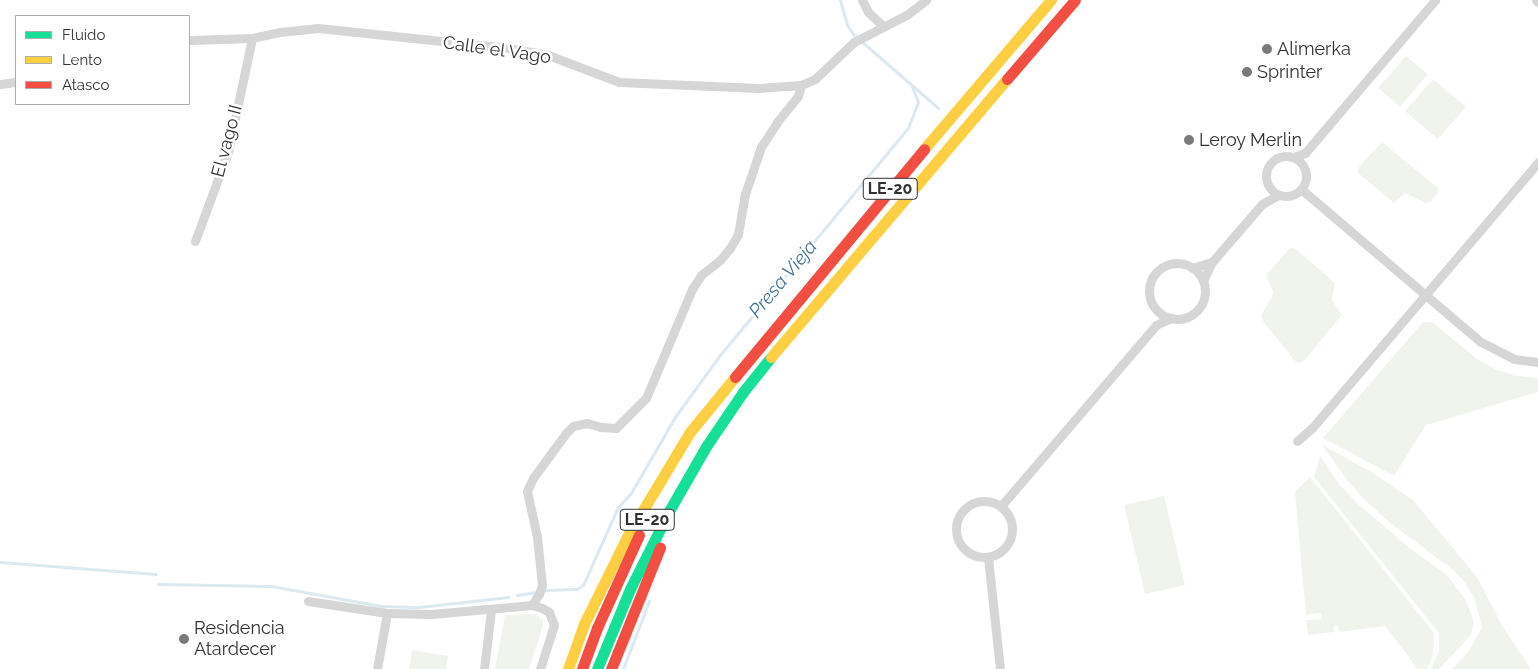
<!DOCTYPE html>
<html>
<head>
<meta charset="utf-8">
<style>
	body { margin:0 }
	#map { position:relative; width:1538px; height:669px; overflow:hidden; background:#fff; font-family:Raleway,sans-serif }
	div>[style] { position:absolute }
	.green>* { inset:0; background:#f1f4ed }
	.stream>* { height:3px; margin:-1.5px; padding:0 1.5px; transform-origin:1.5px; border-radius:1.5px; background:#dce9f0 }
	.street>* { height:9px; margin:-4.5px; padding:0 4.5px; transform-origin:4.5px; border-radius:4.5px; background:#d6d6d6 }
	.street>.ring { margin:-4.5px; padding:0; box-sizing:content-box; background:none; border:9px solid #d6d6d6; border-radius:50% }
	.fast>* { height:11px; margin:-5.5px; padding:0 5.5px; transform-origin:5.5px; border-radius:5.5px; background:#16e098 }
	.slow>* { height:11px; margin:-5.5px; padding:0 5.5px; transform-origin:5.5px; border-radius:5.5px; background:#ffcf43 }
	.jam>* { height:11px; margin:-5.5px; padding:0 5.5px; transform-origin:5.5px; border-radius:5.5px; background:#f24e42 }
	.dots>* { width:14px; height:14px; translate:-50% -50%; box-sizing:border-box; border:2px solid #fff; border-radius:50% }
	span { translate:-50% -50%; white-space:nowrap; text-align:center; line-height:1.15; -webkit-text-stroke:5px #fff; paint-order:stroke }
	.shield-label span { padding:1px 4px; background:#fff; border:1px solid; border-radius:4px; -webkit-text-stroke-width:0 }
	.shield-label { font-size:16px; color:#323232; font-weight:700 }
	.poi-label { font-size:18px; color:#323232 }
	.left { translate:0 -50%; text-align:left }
	.street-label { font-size:18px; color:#323232 }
	.water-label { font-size:19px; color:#437392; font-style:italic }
	.legend { position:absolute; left:15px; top:15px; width:175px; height:90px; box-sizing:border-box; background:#fff; border:1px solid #adadad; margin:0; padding:6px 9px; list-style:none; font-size:15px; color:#323232 }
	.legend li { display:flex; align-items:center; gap:10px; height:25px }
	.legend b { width:25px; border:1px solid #adadad }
</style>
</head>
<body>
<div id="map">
	<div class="green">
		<i style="clip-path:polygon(1406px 56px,1428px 74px,1400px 107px,1378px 88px)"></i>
		<i style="clip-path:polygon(1433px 79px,1466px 107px,1438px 139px,1405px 111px)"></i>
		<i style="clip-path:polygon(1382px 142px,1438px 188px,1438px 193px,1430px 202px,1425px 203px,1405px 193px,1394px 203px,1358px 173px,1358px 168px)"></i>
		<i style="clip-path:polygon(1290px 248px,1296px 249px,1335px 283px,1332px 300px,1342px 315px,1304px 361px,1300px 363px,1296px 362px,1262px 320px,1261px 315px,1272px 297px,1273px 292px,1266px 275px)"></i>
		<i style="clip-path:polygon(1423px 322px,1432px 322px,1477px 359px,1497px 370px,1517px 376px,1538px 378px,1538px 392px,1426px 425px,1394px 476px,1323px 438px)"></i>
		<i style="clip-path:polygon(1322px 445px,1370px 471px,1413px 500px,1477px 577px,1504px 629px,1531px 669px,1452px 669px,1469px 651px,1482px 627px,1474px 597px,1463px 580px,1453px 570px,1389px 522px,1364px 499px,1347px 480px)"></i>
		<i style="clip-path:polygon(1320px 456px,1340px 485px,1358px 504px,1412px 550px,1446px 574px,1466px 600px,1474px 622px,1471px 635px,1439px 669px,1431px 669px,1439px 650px,1439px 633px,1314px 477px)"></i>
		<i style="clip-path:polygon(1310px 477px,1434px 633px,1433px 655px,1427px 669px,1418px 669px,1385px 626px,1339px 632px,1338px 626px,1334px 626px,1334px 632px,1308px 635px,1306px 620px,1322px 619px,1321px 613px,1306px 615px,1295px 492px)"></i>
		<i style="clip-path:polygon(1164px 496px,1185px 585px,1145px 594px,1124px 505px)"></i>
		<i style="clip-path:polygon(536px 614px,543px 621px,543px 626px,529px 669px,495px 669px,505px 615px)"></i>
		<i style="clip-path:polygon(412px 650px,448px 656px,446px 669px,409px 669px)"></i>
	</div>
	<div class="stream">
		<i style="left:840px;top:0;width:26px;rotate:74deg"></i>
		<i style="left:847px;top:25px;width:11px;rotate:56deg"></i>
		<i style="left:853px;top:34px;width:113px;rotate:41deg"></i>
		<i style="left:0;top:562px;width:156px;rotate:4.4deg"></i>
		<i style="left:158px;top:584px;width:113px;rotate:1deg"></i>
		<i style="left:271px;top:586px;width:112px;rotate:10.3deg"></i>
		<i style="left:381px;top:606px;width:38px;rotate:2deg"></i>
		<i style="left:419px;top:607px;width:90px;rotate:-6.4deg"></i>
		<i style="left:517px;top:595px;width:30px;rotate:-9deg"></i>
		<i style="left:547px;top:590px;width:30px;rotate:-2deg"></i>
		<i style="left:577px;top:589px;width:7px;rotate:-34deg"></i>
		<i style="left:583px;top:585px;width:85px;rotate:-65.8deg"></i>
		<i style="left:618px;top:507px;width:19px;rotate:-47deg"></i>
		<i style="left:631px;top:493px;width:88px;rotate:-59.9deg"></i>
		<i style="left:675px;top:417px;width:77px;rotate:-54deg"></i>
		<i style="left:720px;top:355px;width:295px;rotate:-50.4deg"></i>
		<i style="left:908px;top:128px;width:28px;rotate:-69deg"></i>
		<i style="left:918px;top:102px;width:17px;rotate:-111deg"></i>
		<i style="left:623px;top:669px;width:73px;rotate:-69.1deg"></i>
	</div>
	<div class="street">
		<i style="left:862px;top:0;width:13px;rotate:63deg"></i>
		<i style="left:868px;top:12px;width:21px;rotate:43deg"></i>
		<i style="left:1536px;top:0;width:3px;rotate:45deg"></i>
		<i style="left:189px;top:40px;width:63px;rotate:-1.8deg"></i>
		<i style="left:252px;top:38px;width:29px;rotate:-12deg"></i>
		<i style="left:280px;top:32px;width:38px;rotate:-6deg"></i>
		<i style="left:318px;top:28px;width:191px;rotate:6deg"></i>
		<i style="left:508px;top:48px;width:41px;rotate:9.9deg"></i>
		<i style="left:548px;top:55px;width:76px;rotate:20.8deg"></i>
		<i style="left:619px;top:82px;width:140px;rotate:2.5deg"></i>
		<i style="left:759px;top:88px;width:42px;rotate:-4.1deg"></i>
		<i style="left:801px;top:85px;width:15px;rotate:-23deg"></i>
		<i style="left:815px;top:79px;width:54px;rotate:-43.5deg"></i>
		<i style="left:854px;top:42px;width:61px;rotate:-27.4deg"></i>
		<i style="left:908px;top:14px;width:23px;rotate:-38deg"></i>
		<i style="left:0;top:84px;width:16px;rotate:-7deg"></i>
		<i class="ring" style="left:1266px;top:156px;width:31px;height:31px"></i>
		<i style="left:1293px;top:157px;width:13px;rotate:-18deg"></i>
		<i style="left:1305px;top:153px;width:201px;rotate:-49.6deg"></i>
		<i style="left:1301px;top:189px;width:236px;rotate:40.4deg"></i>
		<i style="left:1481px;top:342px;width:37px;rotate:27deg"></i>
		<i style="left:1514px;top:359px;width:24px;rotate:7deg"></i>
		<i style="left:195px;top:241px;width:95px;rotate:-69.7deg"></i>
		<i style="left:228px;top:152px;width:116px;rotate:-78.1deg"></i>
		<i class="ring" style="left:1149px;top:263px;width:47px;height:47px"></i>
		<i style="left:1192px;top:268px;width:21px;rotate:-17deg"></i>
		<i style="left:1203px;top:281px;width:21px;rotate:-65deg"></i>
		<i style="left:1212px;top:262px;width:67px;rotate:-49.2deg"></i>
		<i style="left:1256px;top:211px;width:9px;rotate:-49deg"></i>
		<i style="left:1262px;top:204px;width:18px;rotate:-29deg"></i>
		<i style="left:1297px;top:441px;width:20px;rotate:-41deg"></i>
		<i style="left:1312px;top:428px;width:349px;rotate:-49.6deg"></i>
		<i class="ring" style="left:956px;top:501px;width:47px;height:47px"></i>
		<i style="left:1001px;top:506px;width:238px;rotate:-49.4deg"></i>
		<i style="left:1156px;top:325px;width:17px;rotate:-25deg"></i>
		<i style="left:988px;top:557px;width:113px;rotate:83.9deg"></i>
		<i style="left:308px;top:601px;width:80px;rotate:8.6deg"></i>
		<i style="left:387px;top:613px;width:44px;rotate:1.3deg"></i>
		<i style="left:431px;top:614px;width:101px;rotate:-5.1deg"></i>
		<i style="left:532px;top:605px;width:10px;rotate:17deg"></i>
		<i style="left:542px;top:608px;width:8px;rotate:30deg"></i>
		<i style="left:549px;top:612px;width:14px;rotate:69deg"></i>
		<i style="left:554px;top:625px;width:46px;rotate:107.7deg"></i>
		<i style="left:532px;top:605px;width:13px;rotate:-58deg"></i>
		<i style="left:539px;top:594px;width:9px;rotate:-72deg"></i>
		<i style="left:542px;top:585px;width:48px;rotate:-95.9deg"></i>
		<i style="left:537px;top:537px;width:47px;rotate:-102.3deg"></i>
		<i style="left:527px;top:491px;width:14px;rotate:-65deg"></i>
		<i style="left:533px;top:478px;width:56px;rotate:-53.7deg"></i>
		<i style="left:566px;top:433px;width:10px;rotate:-45deg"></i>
		<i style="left:573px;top:426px;width:14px;rotate:-12deg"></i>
		<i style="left:587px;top:423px;width:15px;rotate:16deg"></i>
		<i style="left:601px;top:427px;width:15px;rotate:4deg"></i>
		<i style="left:616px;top:428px;width:42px;rotate:-45deg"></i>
		<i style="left:646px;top:398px;width:118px;rotate:-67.1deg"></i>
		<i style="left:692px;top:289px;width:17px;rotate:-57deg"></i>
		<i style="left:701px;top:275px;width:24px;rotate:-38deg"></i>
		<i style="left:720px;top:260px;width:16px;rotate:-50deg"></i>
		<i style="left:730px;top:248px;width:16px;rotate:-60deg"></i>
		<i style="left:738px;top:234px;width:41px;rotate:-80.1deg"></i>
		<i style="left:745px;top:194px;width:50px;rotate:-71.2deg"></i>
		<i style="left:761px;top:147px;width:30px;rotate:-57deg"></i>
		<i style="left:777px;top:122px;width:33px;rotate:-51deg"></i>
		<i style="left:798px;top:96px;width:11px;rotate:-75deg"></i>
		<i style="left:377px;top:669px;width:57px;rotate:-79.9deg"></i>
		<i style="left:484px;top:669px;width:59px;rotate:-83.2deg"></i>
	</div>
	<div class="fast">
		<i style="left:597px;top:669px;width:87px;rotate:-67.6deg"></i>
		<i style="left:630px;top:589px;width:87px;rotate:-63.4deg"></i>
		<i style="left:669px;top:511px;width:76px;rotate:-60.1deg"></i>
		<i style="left:707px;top:445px;width:64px;rotate:-55.8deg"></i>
		<i style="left:743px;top:392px;width:45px;rotate:-51.3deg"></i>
	</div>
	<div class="slow">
		<i style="left:924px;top:149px;width:196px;rotate:-49.6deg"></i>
		<i style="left:771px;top:357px;width:365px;rotate:-49.7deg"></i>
		<i style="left:568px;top:669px;width:48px;rotate:-70.4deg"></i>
		<i style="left:584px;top:624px;width:99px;rotate:-63.7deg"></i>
		<i style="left:628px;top:535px;width:120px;rotate:-59deg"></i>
		<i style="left:690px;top:432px;width:71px;rotate:-50.7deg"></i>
	</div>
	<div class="jam">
		<i style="left:1007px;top:79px;width:104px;rotate:-49.3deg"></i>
		<i style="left:735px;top:377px;width:296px;rotate:-50.3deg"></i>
		<i style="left:582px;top:669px;width:44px;rotate:-69.9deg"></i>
		<i style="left:597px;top:628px;width:102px;rotate:-65.7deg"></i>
		<i style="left:611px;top:669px;width:131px;rotate:-68deg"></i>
	</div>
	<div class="dots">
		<i style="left:1267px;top:49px;background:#7a7a7a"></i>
		<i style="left:1247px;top:72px;background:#7a7a7a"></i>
		<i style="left:1189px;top:140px;background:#7a7a7a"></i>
		<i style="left:184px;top:639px;background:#7a7a7a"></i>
	</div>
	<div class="shield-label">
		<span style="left:890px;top:189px">LE-20</span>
		<span style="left:647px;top:520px">LE-20</span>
	</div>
	<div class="poi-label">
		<span class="left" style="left:1277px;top:49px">Alimerka</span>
		<span class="left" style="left:1257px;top:72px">Sprinter</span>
		<span class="left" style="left:1199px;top:140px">Leroy Merlin</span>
		<span class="left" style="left:194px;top:639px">Residencia<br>Atardecer</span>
	</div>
	<div class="street-label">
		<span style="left:497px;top:50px;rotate:8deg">Calle el Vago</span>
		<span style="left:227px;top:141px;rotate:-75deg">El vago II</span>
	</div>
	<div class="water-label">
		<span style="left:783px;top:279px;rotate:-50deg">Presa Vieja</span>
	</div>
	<ul class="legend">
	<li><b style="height:6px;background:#16e098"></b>Fluido</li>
	<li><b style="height:6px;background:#ffcf43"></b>Lento</li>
	<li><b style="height:6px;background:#f24e42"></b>Atasco</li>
	</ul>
</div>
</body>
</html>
